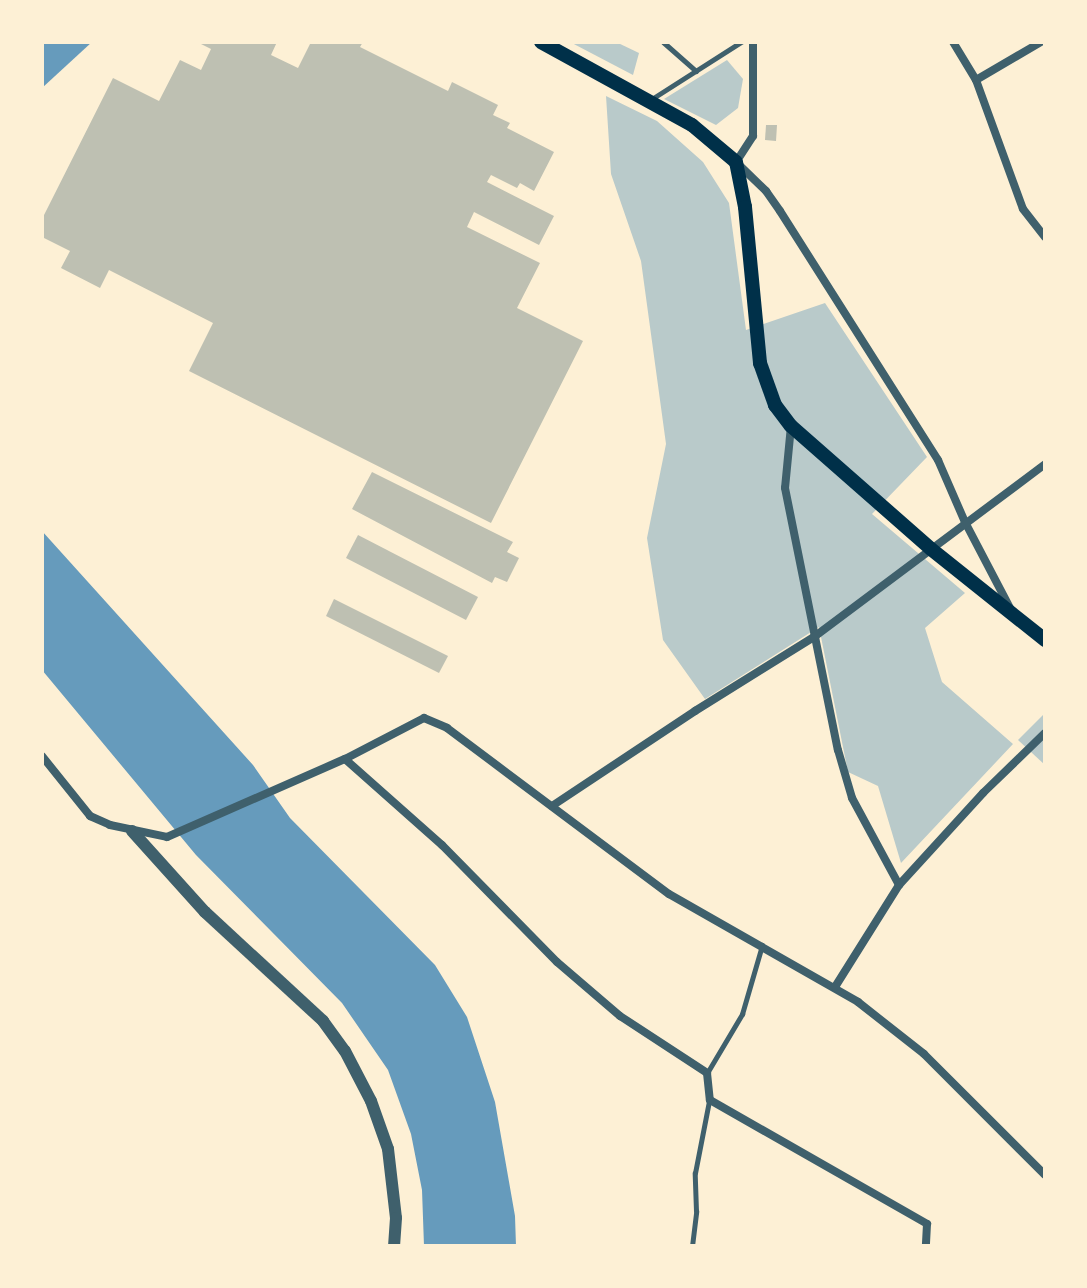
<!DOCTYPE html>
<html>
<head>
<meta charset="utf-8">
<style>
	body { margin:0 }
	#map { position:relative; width:1087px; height:1288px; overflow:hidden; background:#fdf0d5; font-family:"Nunito Sans",sans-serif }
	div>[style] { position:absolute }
	.green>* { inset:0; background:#b9caca }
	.water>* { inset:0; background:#669bbc }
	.building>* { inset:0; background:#bec0b2 }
	.service>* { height:5px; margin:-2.5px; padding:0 2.5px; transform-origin:2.5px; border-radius:2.5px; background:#3f606c }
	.minor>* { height:8px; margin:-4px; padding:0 4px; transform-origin:4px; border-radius:4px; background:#3f606c }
	.tertiary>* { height:12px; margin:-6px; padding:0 6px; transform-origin:6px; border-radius:6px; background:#3f606c }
	.secondary>* { height:14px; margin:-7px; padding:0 7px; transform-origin:7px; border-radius:7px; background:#003049 }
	span { translate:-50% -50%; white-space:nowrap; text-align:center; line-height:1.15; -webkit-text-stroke:8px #fdf0d5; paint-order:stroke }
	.frame { position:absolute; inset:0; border:44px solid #fdf0d5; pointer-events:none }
</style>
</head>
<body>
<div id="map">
	<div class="green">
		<i style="clip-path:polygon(570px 42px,616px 42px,639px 53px,633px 75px)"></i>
		<i style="clip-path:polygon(727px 60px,743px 79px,738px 108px,716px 125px,664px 99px)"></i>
		<i style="clip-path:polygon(606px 96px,657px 121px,703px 162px,729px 203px,746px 330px,825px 303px,927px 457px,872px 514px,965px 593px,925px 628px,942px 682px,1013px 744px,901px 863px,878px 786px,848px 772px,819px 627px,705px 699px,663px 640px,647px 538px,666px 444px,641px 261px,611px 174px)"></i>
		<i style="clip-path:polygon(1045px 713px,1045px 765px,1018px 740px)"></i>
	</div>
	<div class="water">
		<i style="clip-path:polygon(42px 42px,92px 42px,42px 88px)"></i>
		<i style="clip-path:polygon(42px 531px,253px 765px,290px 818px,435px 965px,467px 1017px,495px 1102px,515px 1216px,516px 1246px,424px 1246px,422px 1190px,411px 1134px,388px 1070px,342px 1003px,196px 855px,42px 670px)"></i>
	</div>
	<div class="building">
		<i style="clip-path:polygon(197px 42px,277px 42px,271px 55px,298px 68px,311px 42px,363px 42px,360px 47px,448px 91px,452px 82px,498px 105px,493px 115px,510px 123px,507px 128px,554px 152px,534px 191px,520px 183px,517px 188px,491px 175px,487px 182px,554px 216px,539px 245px,474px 212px,467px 227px,540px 263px,517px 308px,583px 341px,491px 523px,189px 371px,213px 323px,109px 270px,100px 288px,61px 268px,70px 251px,42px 237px,42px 219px,113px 78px,159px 101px,180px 60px,201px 70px,211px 49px)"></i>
		<i style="clip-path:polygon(766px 125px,777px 125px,776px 141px,765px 140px)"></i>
		<i style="clip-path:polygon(372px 472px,513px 542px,507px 552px,519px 558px,507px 582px,495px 577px,492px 583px,352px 509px)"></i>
		<i style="clip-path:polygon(358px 535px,478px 597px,466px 620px,346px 558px)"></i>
		<i style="clip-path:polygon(334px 599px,448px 656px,439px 673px,326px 616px)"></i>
	</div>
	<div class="service">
		<i style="left:663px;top:42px;width:44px;rotate:41.3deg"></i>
		<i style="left:650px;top:100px;width:108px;rotate:-32.5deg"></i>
		<i style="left:707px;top:1073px;width:69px;rotate:-59.3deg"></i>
		<i style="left:742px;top:1014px;width:72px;rotate:-73.8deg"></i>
		<i style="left:692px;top:1246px;width:35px;rotate:-83deg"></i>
		<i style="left:696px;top:1211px;width:38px;rotate:-92deg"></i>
		<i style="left:695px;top:1173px;width:73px;rotate:-79deg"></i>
	</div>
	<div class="minor">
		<i style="left:753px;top:42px;width:94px;rotate:90deg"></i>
		<i style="left:753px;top:136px;width:31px;rotate:123deg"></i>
		<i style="left:736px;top:162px;width:42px;rotate:44deg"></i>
		<i style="left:766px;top:191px;width:24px;rotate:55deg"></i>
		<i style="left:780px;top:211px;width:295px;rotate:57.6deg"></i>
		<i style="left:938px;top:460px;width:68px;rotate:66.5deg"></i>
		<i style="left:965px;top:522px;width:97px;rotate:62.4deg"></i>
		<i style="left:953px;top:42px;width:44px;rotate:58.8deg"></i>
		<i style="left:976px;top:80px;width:137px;rotate:70deg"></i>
		<i style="left:1023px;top:209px;width:36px;rotate:52deg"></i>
		<i style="left:976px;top:80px;width:75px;rotate:-30.3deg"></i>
		<i style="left:791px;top:426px;width:62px;rotate:95.5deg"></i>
		<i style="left:785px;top:488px;width:267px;rotate:78.6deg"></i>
		<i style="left:838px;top:750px;width:50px;rotate:73.7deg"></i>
		<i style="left:852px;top:798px;width:99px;rotate:61.6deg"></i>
		<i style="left:42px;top:756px;width:77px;rotate:51.3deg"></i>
		<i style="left:90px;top:816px;width:22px;rotate:24deg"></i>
		<i style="left:110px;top:825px;width:58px;rotate:11.9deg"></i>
		<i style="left:167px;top:837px;width:194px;rotate:-23.7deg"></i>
		<i style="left:345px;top:759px;width:89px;rotate:-27.4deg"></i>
		<i style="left:424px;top:718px;width:25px;rotate:23deg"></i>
		<i style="left:447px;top:728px;width:277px;rotate:36.8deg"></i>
		<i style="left:669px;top:894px;width:218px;rotate:29.7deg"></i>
		<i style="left:858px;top:1002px;width:84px;rotate:38.2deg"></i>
		<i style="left:924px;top:1054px;width:171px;rotate:45deg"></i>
		<i style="left:345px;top:759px;width:130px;rotate:41.6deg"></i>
		<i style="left:442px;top:845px;width:164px;rotate:45.5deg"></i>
		<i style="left:557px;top:962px;width:83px;rotate:40.6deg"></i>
		<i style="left:620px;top:1016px;width:104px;rotate:33.2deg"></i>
		<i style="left:707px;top:1073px;width:27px;rotate:84deg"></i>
		<i style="left:710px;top:1100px;width:250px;rotate:29.7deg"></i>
		<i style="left:927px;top:1224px;width:22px;rotate:93deg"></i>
		<i style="left:552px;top:806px;width:172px;rotate:-33.6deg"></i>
		<i style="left:695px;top:711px;width:140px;rotate:-31.9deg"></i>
		<i style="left:814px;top:637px;width:289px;rotate:-36.8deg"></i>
		<i style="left:835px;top:987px;width:120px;rotate:-57.9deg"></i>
		<i style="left:899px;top:885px;width:125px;rotate:-47.6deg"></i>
		<i style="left:983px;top:793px;width:86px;rotate:-44.1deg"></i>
	</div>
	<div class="tertiary">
		<i style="left:132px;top:831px;width:109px;rotate:48deg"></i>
		<i style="left:205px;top:912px;width:161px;rotate:42.7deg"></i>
		<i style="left:323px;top:1021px;width:37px;rotate:54deg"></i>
		<i style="left:345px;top:1051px;width:56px;rotate:62.5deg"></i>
		<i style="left:371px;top:1101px;width:51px;rotate:70.5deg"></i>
		<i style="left:388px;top:1149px;width:69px;rotate:83.4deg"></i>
		<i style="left:396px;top:1218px;width:28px;rotate:94deg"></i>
	</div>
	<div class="secondary">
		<i style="left:541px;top:42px;width:172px;rotate:28.8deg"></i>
		<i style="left:692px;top:125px;width:57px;rotate:40.1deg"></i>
		<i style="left:736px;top:162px;width:46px;rotate:78.7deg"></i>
		<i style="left:745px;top:207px;width:157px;rotate:84.5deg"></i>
		<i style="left:760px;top:363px;width:45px;rotate:70.3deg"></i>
		<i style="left:775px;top:405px;width:26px;rotate:53deg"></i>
		<i style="left:791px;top:426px;width:186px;rotate:41.3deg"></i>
		<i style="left:931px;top:549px;width:146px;rotate:38.6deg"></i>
	</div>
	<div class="frame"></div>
</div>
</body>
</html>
